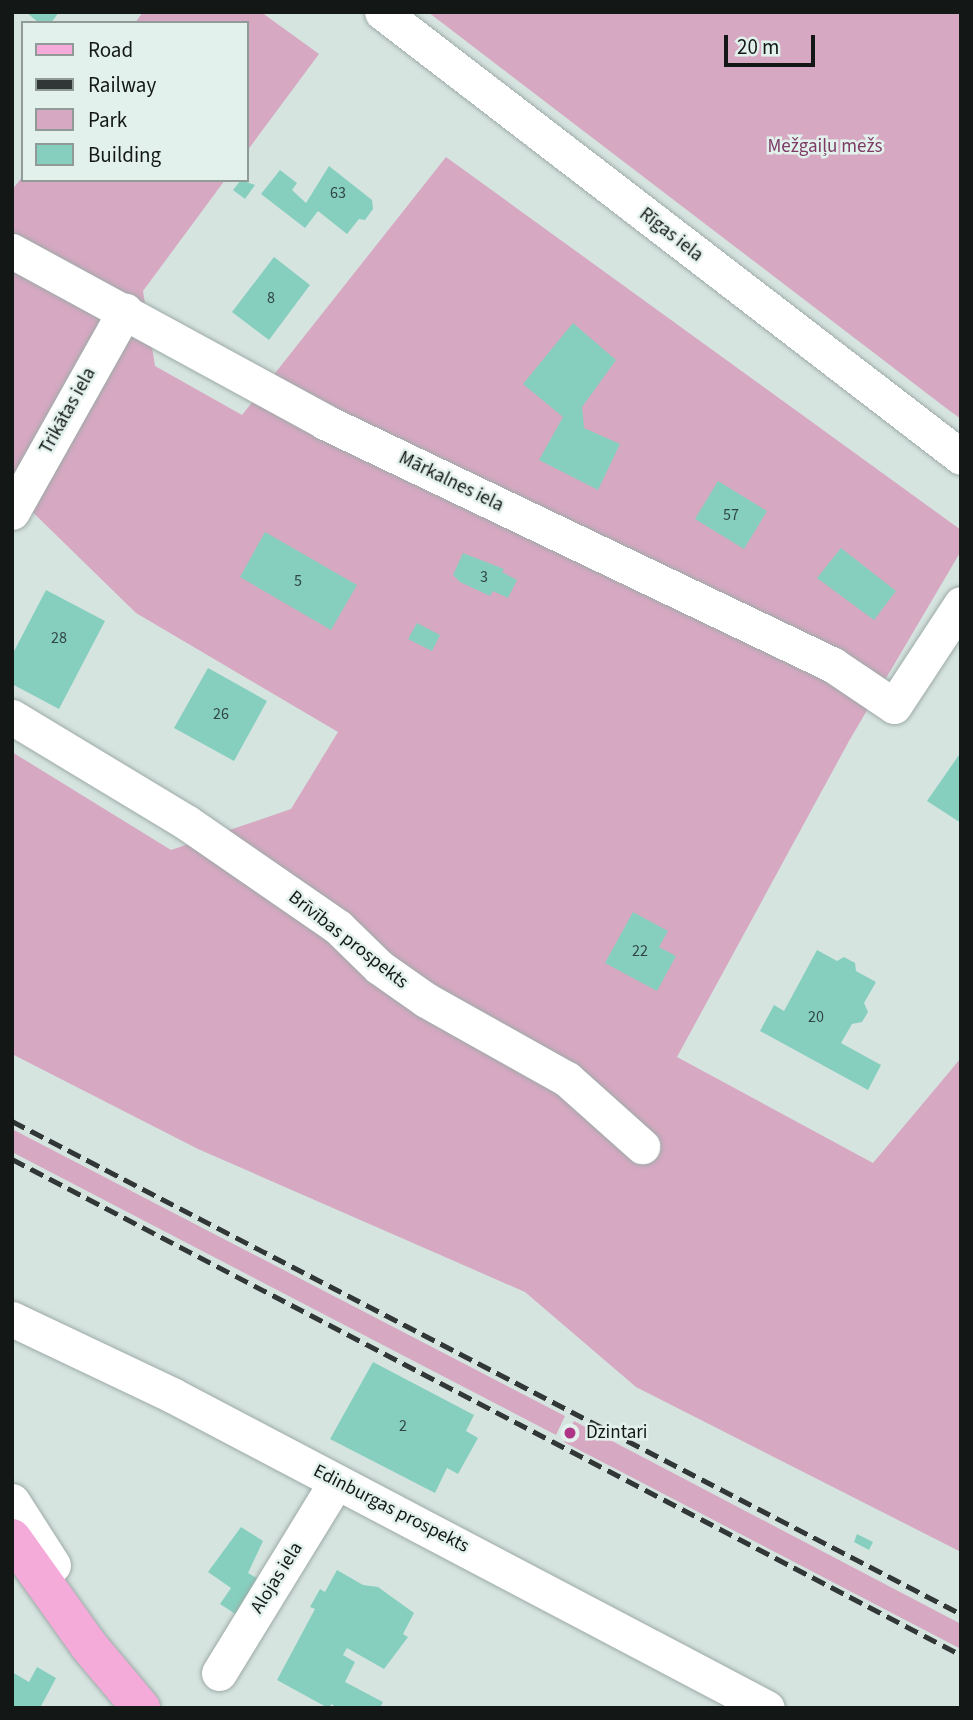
<!DOCTYPE html>
<html>
<head>
<meta charset="utf-8">
<style>
	body { margin:0 }
	#map { position:relative; width:973px; height:1720px; overflow:hidden; background:#d6e4e0; font-family:"Source Sans 3",sans-serif }
	div>[style] { position:absolute }
	.green>* { inset:0; background:#d6a8c2 }
	.building>* { inset:0; background:#86cfbf }
	.roads { filter:drop-shadow(0 0 2px #9daaa7) drop-shadow(0 0 2px #9daaa7) }
	.minor>* { height:35px; margin:-17.5px; padding:0 17.5px; transform-origin:17.5px; border-radius:17.5px; background:#fff }
	.major>* { height:38px; margin:-19px; padding:0 19px; transform-origin:19px; border-radius:19px; background:#f4abd9 }
	.rail>* { height:5px; margin-top:-2.5px; transform-origin:0; background:repeating-linear-gradient(90deg,#313736 0 14px,transparent 0 21px) }
	.dots>* { width:19px; height:19px; translate:-50% -50%; box-sizing:border-box; border:4px solid #e3f1ed; border-radius:50% }
	span { translate:-50% -50%; white-space:nowrap; text-align:center; line-height:1.15; -webkit-text-stroke:5px #e3f1ed; paint-order:stroke }
	.number-label { font-size:16px; color:#304641 }
	.number-label span { -webkit-text-stroke-width:0 }
	.park-label { font-size:19px; color:#7d3b64 }
	.street-label { font-size:19px; color:#131817 }
	.poi-label { font-size:19px; color:#131817 }
	.left { translate:0 -50%; text-align:left }
	.frame { position:absolute; inset:0; border:14px solid #131817; pointer-events:none }
	.legend { position:absolute; left:21px; top:21px; width:228px; height:161px; box-sizing:border-box; background:#e3f1ed; border:2px solid #909a97; margin:0; padding:9px 12px; list-style:none; font-size:21px; color:#131817 }
	.legend li { display:flex; align-items:center; gap:14px; height:35px }
	.legend b { width:35px; border:2px solid #909a97 }
	.scale { position:absolute; left:724px; top:35px; width:91px; height:32px; box-sizing:border-box; border:4px solid #131817; border-top:0; padding-left:9px; font-size:21px; line-height:24px; white-space:nowrap; color:#131817; -webkit-text-stroke:5px #e3f1ed; paint-order:stroke }
</style>
</head>
<body>
<div id="map">
	<div class="green">
		<i style="clip-path:polygon(143px 12px,261px 12px,319px 54px,247px 151px,247px 23px,135px 23px)"></i>
		<i style="clip-path:polygon(428px 12px,961px 12px,961px 419px,946px 408px)"></i>
		<i style="clip-path:polygon(446px 157px,961px 530px,961px 551px,849px 741px,677px 1057px,873px 1163px,961px 1058px,961px 1552px,636px 1387px,525px 1292px,198px 1149px,12px 1054px,12px 752px,171px 850px,291px 809px,338px 732px,136px 613px,12px 492px,12px 190px,23px 176px,23px 180px,225px 180px,143px 291px,155px 366px,242px 415px)"></i>
		<i style="clip-path:polygon(12px 1129px,565px 1416px,556px 1435px,12px 1152px)"></i>
		<i style="clip-path:polygon(574px 1421px,961px 1624px,961px 1649px,564px 1442px)"></i>
	</div>
	<div class="building">
		<i style="clip-path:polygon(26px 12px,59px 12px,51px 23px,39px 23px)"></i>
		<i style="clip-path:polygon(329px 166px,372px 200px,373px 209px,365px 220px,359px 219px,347px 234px,318px 211px,305px 228px,261px 194px,280px 170px,297px 183px,292px 190px,306px 203px)"></i>
		<i style="clip-path:polygon(241px 180px,255px 185px,245px 199px,233px 190px)"></i>
		<i style="clip-path:polygon(274px 257px,310px 285px,269px 340px,232px 312px)"></i>
		<i style="clip-path:polygon(573px 323px,616px 360px,582px 407px,584px 428px,620px 444px,598px 490px,539px 460px,563px 417px,523px 384px)"></i>
		<i style="clip-path:polygon(718px 481px,767px 511px,744px 549px,695px 519px)"></i>
		<i style="clip-path:polygon(265px 532px,357px 585px,331px 630px,240px 577px)"></i>
		<i style="clip-path:polygon(841px 548px,896px 591px,874px 620px,817px 578px)"></i>
		<i style="clip-path:polygon(463px 553px,504px 569px,502px 572px,517px 580px,508px 598px,493px 591px,490px 596px,460px 582px,453px 575px)"></i>
		<i style="clip-path:polygon(46px 590px,105px 621px,59px 709px,12px 684px,12px 655px)"></i>
		<i style="clip-path:polygon(417px 623px,440px 635px,432px 651px,408px 639px)"></i>
		<i style="clip-path:polygon(208px 668px,267px 701px,234px 761px,174px 728px)"></i>
		<i style="clip-path:polygon(961px 752px,961px 823px,927px 801px)"></i>
		<i style="clip-path:polygon(633px 912px,668px 931px,659px 947px,676px 956px,657px 991px,605px 963px)"></i>
		<i style="clip-path:polygon(817px 950px,837px 961px,844px 957px,855px 963px,856px 971px,876px 982px,864px 1003px,868px 1012px,862px 1022px,852px 1024px,841px 1043px,881px 1065px,868px 1090px,760px 1031px,774px 1005px,784px 1011px)"></i>
		<i style="clip-path:polygon(373px 1362px,474px 1415px,466px 1431px,478px 1438px,458px 1474px,447px 1468px,435px 1493px,330px 1439px)"></i>
		<i style="clip-path:polygon(241px 1527px,263px 1541px,248px 1573px,260px 1580px,237px 1615px,220px 1604px,231px 1588px,208px 1572px)"></i>
		<i style="clip-path:polygon(857px 1534px,873px 1542px,869px 1550px,854px 1542px)"></i>
		<i style="clip-path:polygon(337px 1570px,363px 1585px,378px 1587px,414px 1613px,403px 1634px,408px 1637px,384px 1669px,347px 1648px,343px 1655px,355px 1662px,345px 1682px,383px 1702px,380px 1708px,336px 1708px,332px 1704px,328px 1708px,277px 1680px,315px 1609px,310px 1607px,320px 1589px,325px 1592px)"></i>
		<i style="clip-path:polygon(37px 1667px,56px 1678px,40px 1708px,12px 1708px,12px 1672px,29px 1682px)"></i>
	</div>
	<div class="roads">
		<div class="minor">
			<i style="left:382px;top:12px;width:730px;rotate:37.54deg"></i>
			<i style="left:12px;top:251px;width:357px;rotate:28.6deg"></i>
			<i style="left:325px;top:422px;width:563px;rotate:25.56deg"></i>
			<i style="left:833px;top:665px;width:73px;rotate:33.9deg"></i>
			<i style="left:894px;top:706px;width:122px;rotate:-56.7deg"></i>
			<i style="left:12px;top:512px;width:231px;rotate:-60.7deg"></i>
			<i style="left:12px;top:717px;width:203px;rotate:31.1deg"></i>
			<i style="left:186px;top:822px;width:185px;rotate:34.6deg"></i>
			<i style="left:338px;top:927px;width:57px;rotate:44.3deg"></i>
			<i style="left:379px;top:967px;width:57px;rotate:35.1deg"></i>
			<i style="left:426px;top:1000px;width:162px;rotate:29.3deg"></i>
			<i style="left:567px;top:1079px;width:101px;rotate:41.8deg"></i>
			<i style="left:12px;top:1319px;width:177px;rotate:25.4deg"></i>
			<i style="left:172px;top:1395px;width:672px;rotate:27.75deg"></i>
			<i style="left:12px;top:1501px;width:76px;rotate:57.4deg"></i>
			<i style="left:219px;top:1673px;width:224px;rotate:-58.5deg"></i>
		</div>
		<div class="major">
			<i style="left:12px;top:1538px;width:133px;rotate:54.5deg"></i>
			<i style="left:89px;top:1646px;width:81px;rotate:50deg"></i>
		</div>
	</div>
	<div class="rail">
		<i style="left:12px;top:1121px;width:1069px;rotate:27.45deg"></i>
		<i style="left:12px;top:1159px;width:1071px;rotate:27.59deg"></i>
	</div>
	<div class="dots">
		<i style="left:570px;top:1433px;background:#af3587"></i>
	</div>
	<div class="number-label">
		<span style="left:338px;top:193px">63</span>
		<span style="left:271px;top:298px">8</span>
		<span style="left:731px;top:515px">57</span>
		<span style="left:484px;top:577px">3</span>
		<span style="left:298px;top:581px">5</span>
		<span style="left:59px;top:638px">28</span>
		<span style="left:221px;top:714px">26</span>
		<span style="left:640px;top:951px">22</span>
		<span style="left:816px;top:1017px">20</span>
		<span style="left:403px;top:1426px">2</span>
	</div>
	<div class="park-label">
		<span style="left:825px;top:147px">Mežgaiļu mežs</span>
	</div>
	<div class="street-label">
		<span style="left:671px;top:235px;rotate:38deg">Rīgas iela</span>
		<span style="left:68px;top:411px;rotate:-61deg">Trikātas iela</span>
		<span style="left:451px;top:482px;rotate:26deg">Mārkalnes iela</span>
		<span style="left:348px;top:940px;rotate:38deg">Brīvības prospekts</span>
		<span style="left:391px;top:1509px;rotate:27deg">Edinburgas prospekts</span>
		<span style="left:277px;top:1578px;rotate:-58deg">Alojas iela</span>
	</div>
	<div class="poi-label">
		<span class="left" style="left:586px;top:1433px">Dzintari</span>
	</div>
	<div class="frame"></div>
	<ul class="legend">
	<li><b style="height:9px;background:#f4abd9"></b>Road</li>
	<li><b style="height:9px;background:#313736"></b>Railway</li>
	<li><b style="height:19px;background:#d6a8c2"></b>Park</li>
	<li><b style="height:19px;background:#86cfbf"></b>Building</li>
	</ul>
	<div class="scale">20 m</div>
</div>
</body>
</html>
